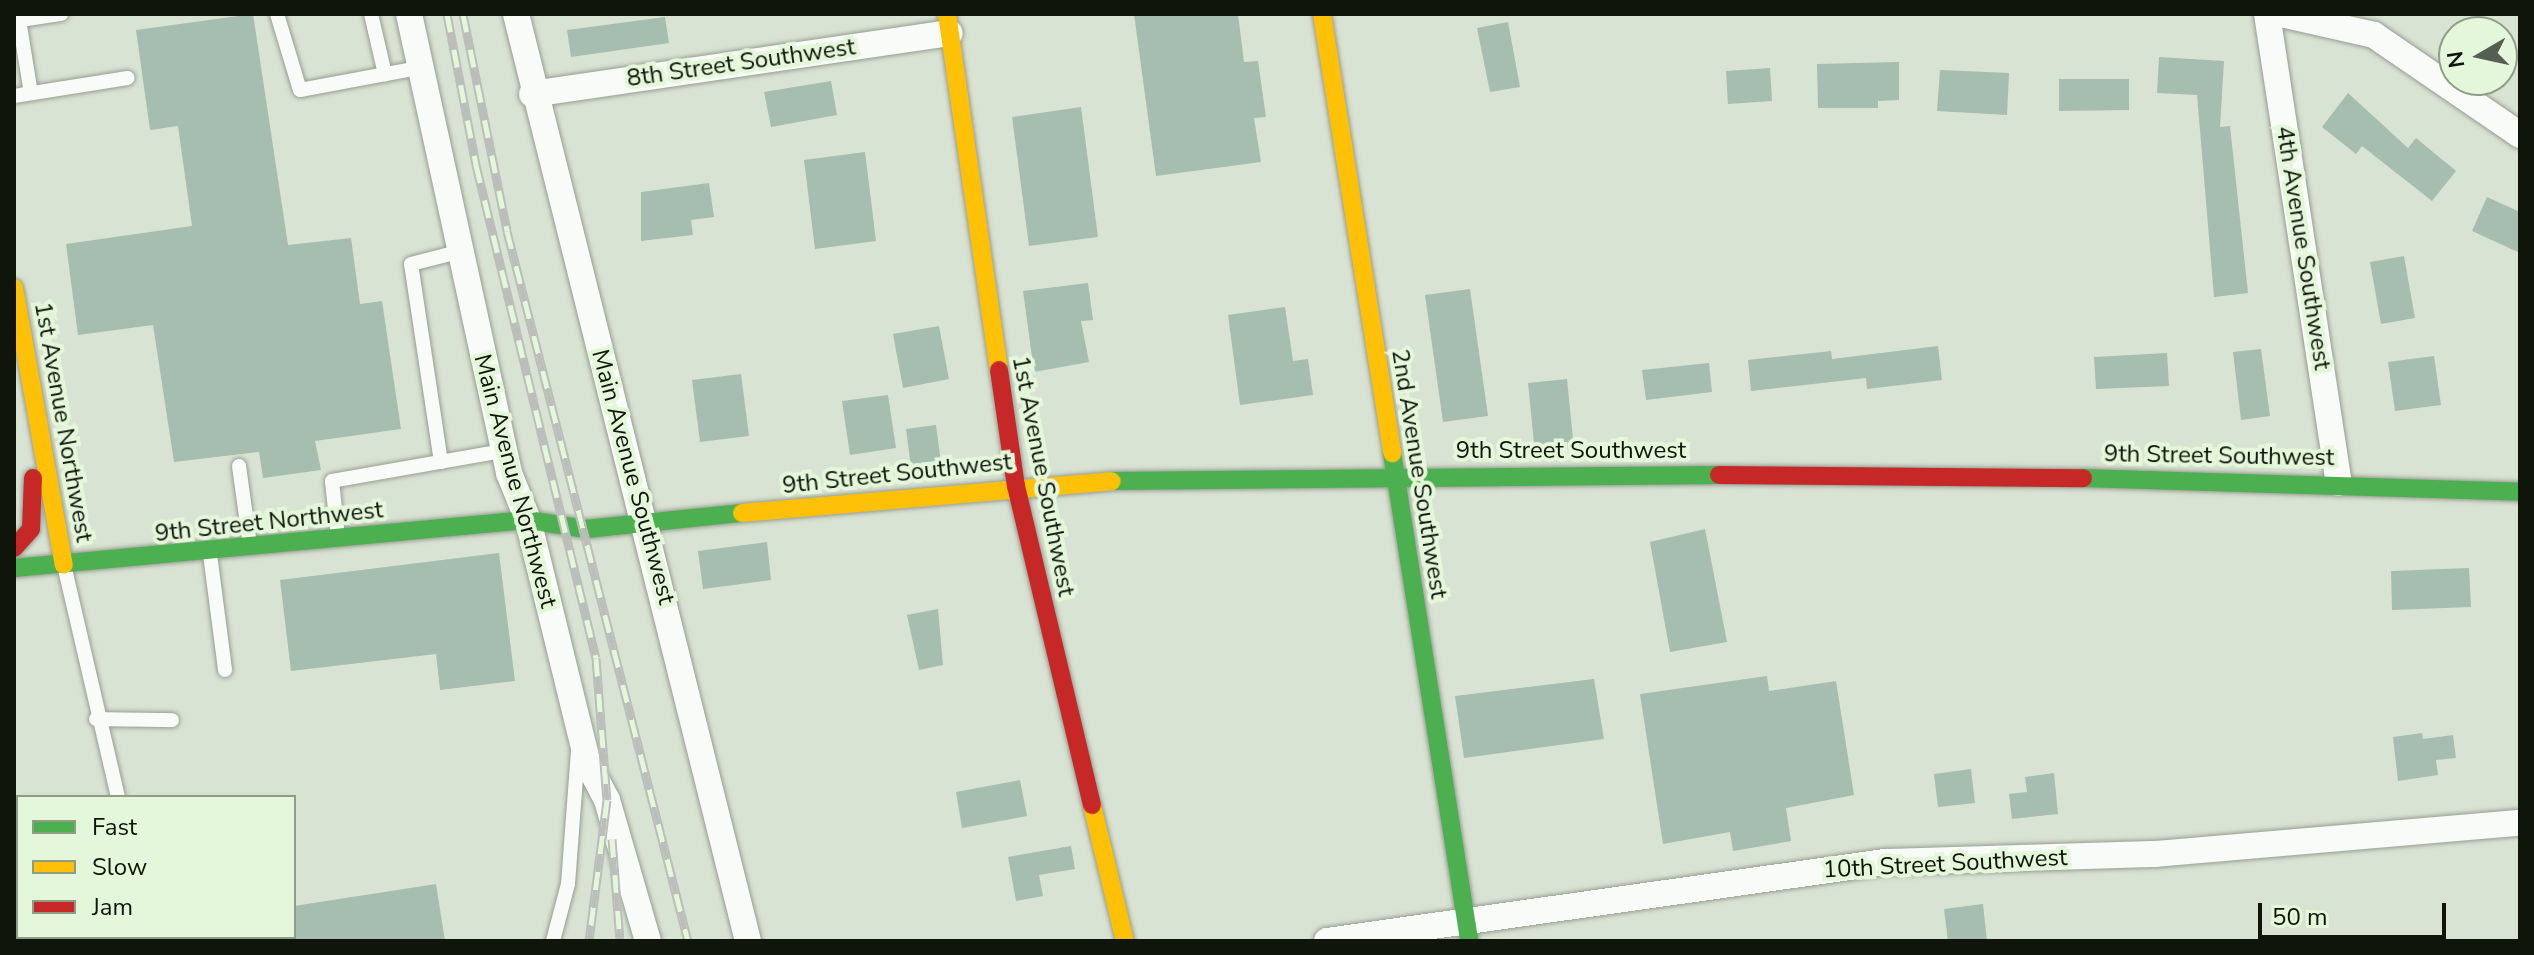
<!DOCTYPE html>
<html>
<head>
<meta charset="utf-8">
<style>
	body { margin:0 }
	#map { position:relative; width:2534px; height:955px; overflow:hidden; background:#d9e3d3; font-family:"Nunito Sans",sans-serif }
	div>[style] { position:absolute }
	.building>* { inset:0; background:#a5beaf }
	.roads { filter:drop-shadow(0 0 2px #969e92) drop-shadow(0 0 2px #969e92) }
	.lane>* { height:14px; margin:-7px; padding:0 7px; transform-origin:7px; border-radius:7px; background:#f9fbf8 }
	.street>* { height:26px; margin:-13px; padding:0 13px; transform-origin:13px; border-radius:13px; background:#f9fbf8 }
	.fast>* { height:18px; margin:-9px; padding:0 9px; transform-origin:9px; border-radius:9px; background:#4caf50 }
	.slow>* { height:18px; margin:-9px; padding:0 9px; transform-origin:9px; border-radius:9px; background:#ffc107 }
	.jam>* { height:18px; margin:-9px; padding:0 9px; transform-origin:9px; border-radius:9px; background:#c62828 }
	.rail>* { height:9px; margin-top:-4.5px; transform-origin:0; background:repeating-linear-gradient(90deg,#e4f7da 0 18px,#bbbeba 0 36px); box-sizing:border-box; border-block:2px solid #bbbeba }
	span { translate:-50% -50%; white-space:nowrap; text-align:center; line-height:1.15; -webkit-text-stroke:8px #e4f7da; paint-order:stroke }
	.street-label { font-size:24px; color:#0f150b }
	.frame { position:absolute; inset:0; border:16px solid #0f150b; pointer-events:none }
	.legend { position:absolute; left:16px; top:795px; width:280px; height:144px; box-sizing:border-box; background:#e4f7da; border:2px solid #8f9d87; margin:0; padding:10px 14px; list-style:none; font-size:24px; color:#0f150b }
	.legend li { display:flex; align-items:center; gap:16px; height:40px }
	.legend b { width:40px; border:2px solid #8f9d87 }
	.north { position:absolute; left:2438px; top:16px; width:80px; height:80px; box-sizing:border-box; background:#e4f7da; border:2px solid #8f9d87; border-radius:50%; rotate:261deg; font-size:22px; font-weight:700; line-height:32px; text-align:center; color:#0f150b }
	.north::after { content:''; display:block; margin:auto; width:28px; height:36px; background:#565d51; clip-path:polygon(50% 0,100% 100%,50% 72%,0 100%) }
	.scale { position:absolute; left:2258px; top:903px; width:188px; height:36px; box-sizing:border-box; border:4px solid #0f150b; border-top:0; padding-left:10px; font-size:24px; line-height:28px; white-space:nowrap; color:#0f150b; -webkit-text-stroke:6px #e4f7da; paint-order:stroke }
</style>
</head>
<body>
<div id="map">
	<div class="building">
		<i style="clip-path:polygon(253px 14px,288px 245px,351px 238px,360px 304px,382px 301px,401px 429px,315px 441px,321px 470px,263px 478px,259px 452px,174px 462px,153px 325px,78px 335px,66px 244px,192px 226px,178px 126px,150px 130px,136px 30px)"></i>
		<i style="clip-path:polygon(1134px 14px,1238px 14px,1244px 62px,1258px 61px,1266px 117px,1254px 118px,1261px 162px,1156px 176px)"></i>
		<i style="clip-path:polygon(665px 17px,669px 43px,571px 57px,567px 30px)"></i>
		<i style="clip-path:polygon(1508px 22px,1520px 87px,1490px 92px,1477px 28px)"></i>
		<i style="clip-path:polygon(2159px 57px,2224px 61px,2220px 127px,2230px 126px,2248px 293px,2214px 297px,2197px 95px,2157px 93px)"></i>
		<i style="clip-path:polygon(1899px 62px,1899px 100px,1878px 101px,1878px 108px,1818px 108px,1817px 64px)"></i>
		<i style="clip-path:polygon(1770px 68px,1772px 101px,1728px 104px,1726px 71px)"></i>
		<i style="clip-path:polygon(1940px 70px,2009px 73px,2007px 115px,1937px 111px)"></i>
		<i style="clip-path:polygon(2059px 79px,2129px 79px,2129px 110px,2059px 111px)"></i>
		<i style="clip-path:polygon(831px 81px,837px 115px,771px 127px,764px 92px)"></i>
		<i style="clip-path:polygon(2348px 93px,2408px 148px,2416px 138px,2456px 171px,2432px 201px,2362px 146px,2356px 154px,2322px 127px)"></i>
		<i style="clip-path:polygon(1081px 107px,1098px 237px,1029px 246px,1012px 117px)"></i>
		<i style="clip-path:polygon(865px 152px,876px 241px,815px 249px,804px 160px)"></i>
		<i style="clip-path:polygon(709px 183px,714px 217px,691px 220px,693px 235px,641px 241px,641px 192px)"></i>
		<i style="clip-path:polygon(2487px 197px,2520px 212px,2520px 253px,2472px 231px)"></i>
		<i style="clip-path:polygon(2404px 256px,2415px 318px,2381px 324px,2370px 262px)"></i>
		<i style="clip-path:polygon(1088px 283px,1093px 320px,1081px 321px,1089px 362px,1034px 372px,1023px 291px)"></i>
		<i style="clip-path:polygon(1470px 289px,1488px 416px,1443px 422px,1425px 295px)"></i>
		<i style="clip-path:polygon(1285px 307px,1293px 361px,1308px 359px,1313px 395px,1240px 405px,1228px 315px)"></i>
		<i style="clip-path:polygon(939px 326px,949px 379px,903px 388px,893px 334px)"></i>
		<i style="clip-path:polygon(1938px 346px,1942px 380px,1867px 389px,1866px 378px,1751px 391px,1748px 360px,1831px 351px,1832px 359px)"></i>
		<i style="clip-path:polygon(2261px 349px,2270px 416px,2241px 420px,2233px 352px)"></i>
		<i style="clip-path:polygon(2167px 353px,2169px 386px,2096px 389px,2094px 357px)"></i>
		<i style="clip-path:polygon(2434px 356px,2441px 405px,2395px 411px,2388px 362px)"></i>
		<i style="clip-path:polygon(1709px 363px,1712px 392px,1646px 400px,1642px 370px)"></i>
		<i style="clip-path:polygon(741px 374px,749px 436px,700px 442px,692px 380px)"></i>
		<i style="clip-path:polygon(1567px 379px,1574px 449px,1535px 453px,1528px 383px)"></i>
		<i style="clip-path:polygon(888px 395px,896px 448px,850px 455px,842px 401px)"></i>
		<i style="clip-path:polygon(936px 425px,941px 463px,911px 467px,906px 429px)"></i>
		<i style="clip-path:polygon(1705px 529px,1727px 642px,1670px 652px,1650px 542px)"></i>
		<i style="clip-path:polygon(767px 542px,771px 580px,703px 589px,698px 551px)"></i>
		<i style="clip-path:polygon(499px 553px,515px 681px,440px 690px,436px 654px,291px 671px,280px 580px)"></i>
		<i style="clip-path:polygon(2469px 568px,2471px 607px,2392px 610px,2391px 571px)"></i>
		<i style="clip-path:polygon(938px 609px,943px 665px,919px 670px,907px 615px)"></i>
		<i style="clip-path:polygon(1767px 676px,1769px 691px,1836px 681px,1854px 795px,1786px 808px,1791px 841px,1733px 851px,1730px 832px,1663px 844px,1640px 694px)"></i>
		<i style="clip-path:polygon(1594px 679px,1604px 739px,1464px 758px,1455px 696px)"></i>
		<i style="clip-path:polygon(2422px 733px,2423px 739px,2453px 735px,2456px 758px,2436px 760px,2438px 775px,2398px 781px,2393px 737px)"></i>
		<i style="clip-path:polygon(1971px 769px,1975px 803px,1938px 807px,1934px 774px)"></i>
		<i style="clip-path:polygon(2054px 773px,2058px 814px,2012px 819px,2009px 794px,2027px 792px,2025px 777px)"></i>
		<i style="clip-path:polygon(1020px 780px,1027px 816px,962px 828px,956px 792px)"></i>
		<i style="clip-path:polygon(1071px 846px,1075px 869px,1039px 875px,1043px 896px,1016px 901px,1008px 857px)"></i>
		<i style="clip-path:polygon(436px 884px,445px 941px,294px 941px,294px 906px)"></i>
		<i style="clip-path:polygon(1983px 904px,1987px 941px,1948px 941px,1944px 909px)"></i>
	</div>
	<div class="roads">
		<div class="lane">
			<i style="left:18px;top:14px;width:80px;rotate:80.7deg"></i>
			<i style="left:277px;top:14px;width:79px;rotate:73.2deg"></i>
			<i style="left:300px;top:90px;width:121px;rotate:-10.5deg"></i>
			<i style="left:371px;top:14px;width:62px;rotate:76.9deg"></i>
			<i style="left:14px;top:21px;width:48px;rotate:-8.5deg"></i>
			<i style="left:14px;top:96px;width:115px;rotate:-9deg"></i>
			<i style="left:441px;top:462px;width:200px;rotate:-98.6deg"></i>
			<i style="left:411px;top:264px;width:49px;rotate:-14.3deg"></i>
			<i style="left:239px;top:466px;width:80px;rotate:82.1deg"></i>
			<i style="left:338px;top:538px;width:57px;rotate:-96deg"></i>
			<i style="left:332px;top:481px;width:174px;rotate:-10deg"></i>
			<i style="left:210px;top:554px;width:117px;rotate:82.6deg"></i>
			<i style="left:64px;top:565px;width:238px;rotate:76.9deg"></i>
			<i style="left:96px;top:719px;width:76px;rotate:0.8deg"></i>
			<i style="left:553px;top:941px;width:59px;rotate:-75.3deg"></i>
			<i style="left:568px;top:884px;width:132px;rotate:-85.7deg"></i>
		</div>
		<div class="street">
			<i style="left:409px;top:14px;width:470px;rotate:77.7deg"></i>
			<i style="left:509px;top:473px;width:51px;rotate:68deg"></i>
			<i style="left:528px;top:520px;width:251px;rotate:76.2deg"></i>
			<i style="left:588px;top:764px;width:41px;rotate:62.2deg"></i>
			<i style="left:607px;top:800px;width:147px;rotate:73.8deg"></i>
			<i style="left:516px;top:14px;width:956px;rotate:75.95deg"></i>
			<i style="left:2267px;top:14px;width:474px;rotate:81.3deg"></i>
			<i style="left:2281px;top:14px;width:95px;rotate:12.7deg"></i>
			<i style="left:2374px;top:35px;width:177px;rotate:34.4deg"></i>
			<i style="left:532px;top:94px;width:422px;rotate:-8.3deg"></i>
			<i style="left:1327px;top:941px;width:564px;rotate:-8.06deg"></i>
			<i style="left:1885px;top:862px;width:270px;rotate:-1.7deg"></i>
			<i style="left:2155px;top:854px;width:366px;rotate:-4.9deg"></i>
		</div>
		<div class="fast">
			<i style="left:1392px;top:453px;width:494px;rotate:81deg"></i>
			<i style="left:2083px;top:478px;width:437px;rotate:1.8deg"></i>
			<i style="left:1112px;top:481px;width:607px;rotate:-0.57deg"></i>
			<i style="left:14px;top:568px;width:516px;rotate:-5.34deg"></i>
			<i style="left:528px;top:520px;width:59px;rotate:8.8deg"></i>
			<i style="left:586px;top:529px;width:157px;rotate:-5.9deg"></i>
		</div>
		<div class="slow">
			<i style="left:947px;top:14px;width:360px;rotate:81.7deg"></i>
			<i style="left:1322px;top:14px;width:445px;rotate:80.9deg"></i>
			<i style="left:14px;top:288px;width:281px;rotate:79.8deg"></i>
			<i style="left:742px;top:513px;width:371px;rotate:-4.9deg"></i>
			<i style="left:1092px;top:805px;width:140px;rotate:76.4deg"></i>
		</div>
		<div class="jam">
			<i style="left:999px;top:370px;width:117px;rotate:81.7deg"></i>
			<i style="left:1016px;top:486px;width:328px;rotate:76.6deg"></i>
			<i style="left:1719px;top:475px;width:364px;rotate:0.5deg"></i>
			<i style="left:14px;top:548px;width:25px;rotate:-48deg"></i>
			<i style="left:31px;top:529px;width:51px;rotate:-87.8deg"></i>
		</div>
	</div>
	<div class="rail">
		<i style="left:447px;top:14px;width:154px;rotate:79.1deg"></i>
		<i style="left:476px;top:165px;width:507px;rotate:76.32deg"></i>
		<i style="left:596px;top:658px;width:142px;rotate:85.6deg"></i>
		<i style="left:607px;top:800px;width:142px;rotate:97.3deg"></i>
		<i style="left:463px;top:14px;width:221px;rotate:78.5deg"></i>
		<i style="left:507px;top:231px;width:733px;rotate:75.7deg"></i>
		<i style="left:612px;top:839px;width:102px;rotate:85.5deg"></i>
	</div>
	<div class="street-label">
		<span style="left:741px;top:63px;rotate:-8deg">8th Street Southwest</span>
		<span style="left:2303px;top:248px;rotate:81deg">4th Avenue Southwest</span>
		<span style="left:63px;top:422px;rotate:80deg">1st Avenue Northwest</span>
		<span style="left:1571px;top:451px">9th Street Southwest</span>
		<span style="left:2219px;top:456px;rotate:1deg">9th Street Southwest</span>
		<span style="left:897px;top:474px;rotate:-6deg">9th Street Southwest</span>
		<span style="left:1419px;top:474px;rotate:81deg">2nd Avenue Southwest</span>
		<span style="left:1043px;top:476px;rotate:79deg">1st Avenue Southwest</span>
		<span style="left:633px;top:477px;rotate:75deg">Main Avenue Southwest</span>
		<span style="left:515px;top:481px;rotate:75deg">Main Avenue Northwest</span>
		<span style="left:269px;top:522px;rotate:-6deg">9th Street Northwest</span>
		<span style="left:1945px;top:864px;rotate:-3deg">10th Street Southwest</span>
	</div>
	<div class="frame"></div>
	<ul class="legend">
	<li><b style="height:10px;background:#4caf50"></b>Fast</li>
	<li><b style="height:10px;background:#ffc107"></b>Slow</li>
	<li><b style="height:10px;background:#c62828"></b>Jam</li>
	</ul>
	<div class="north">N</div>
	<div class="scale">50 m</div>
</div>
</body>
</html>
